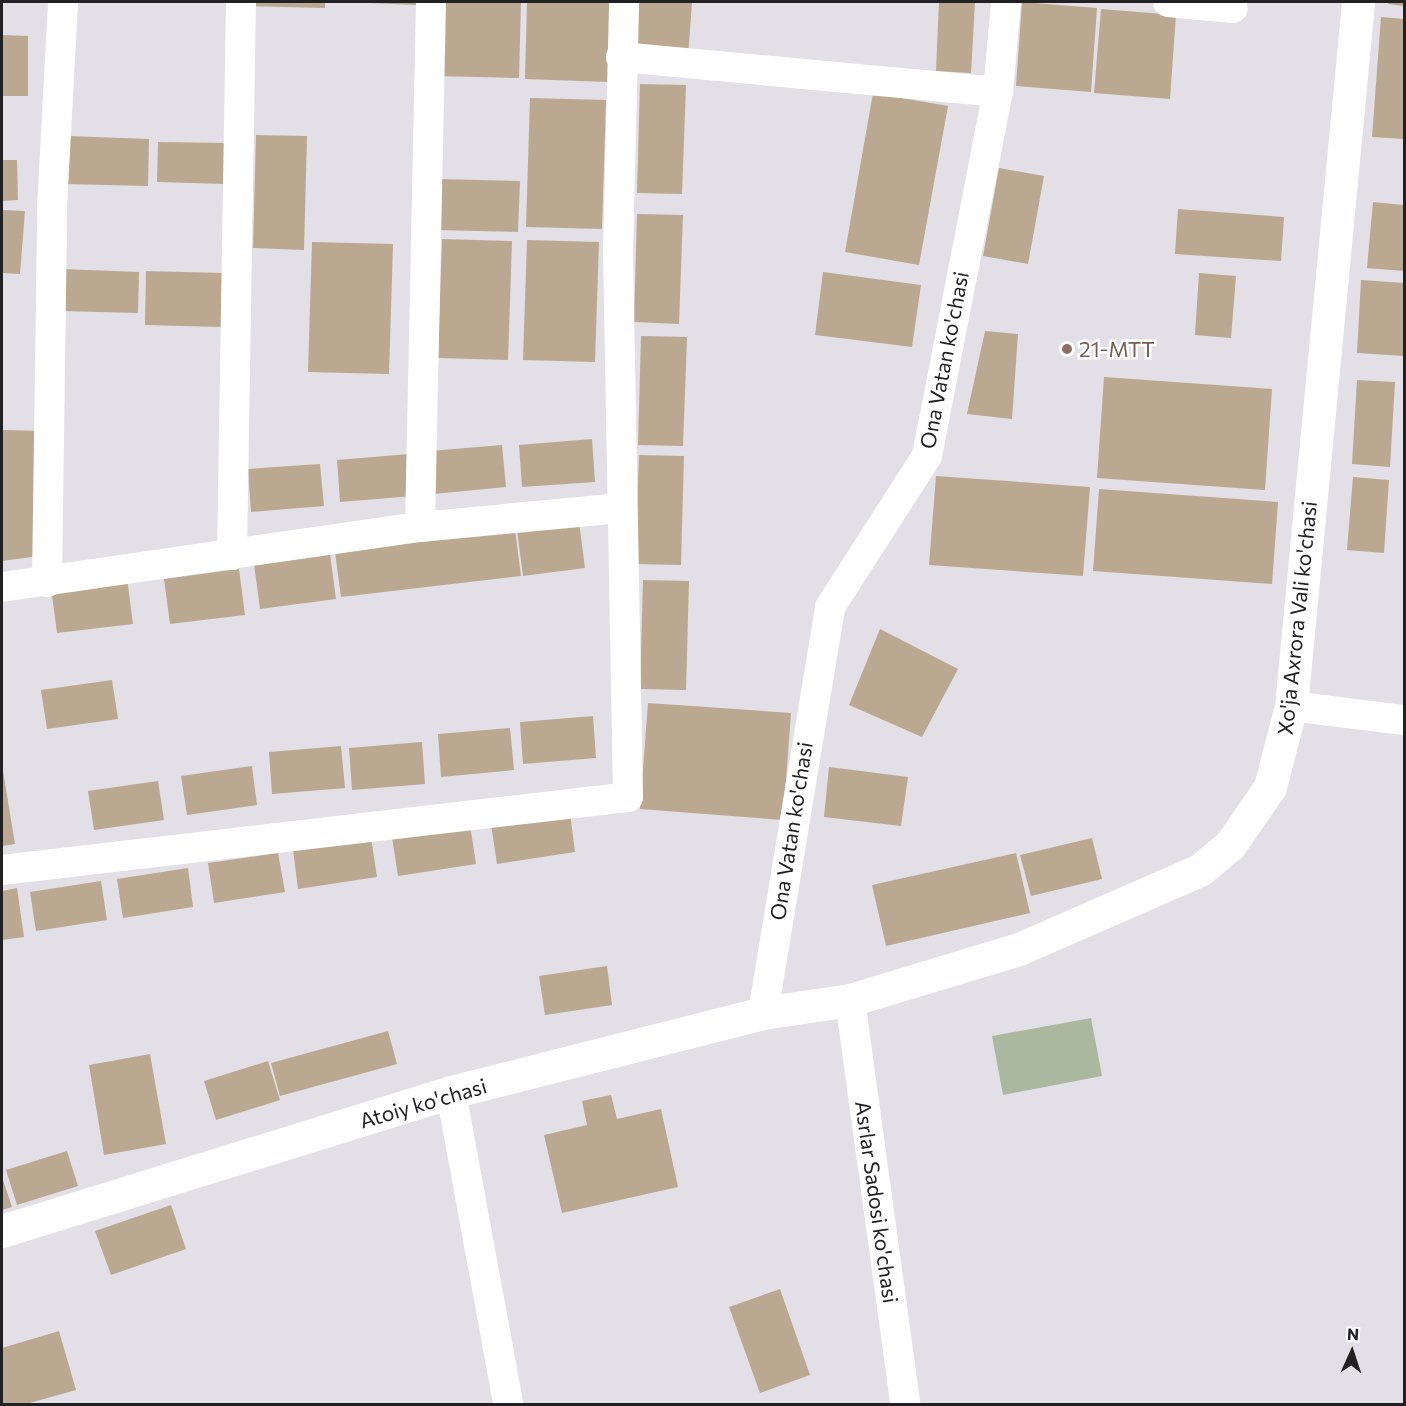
<!DOCTYPE html>
<html>
<head>
<meta charset="utf-8">
<style>
	body { margin:0 }
	#map { position:relative; width:1406px; height:1406px; overflow:hidden; background:#e2dfe6; font-family:Commissioner,sans-serif }
	div>[style] { position:absolute }
	.green>* { inset:0; background:#a9b89f }
	.building>* { inset:0; background:#bba890 }
	.street>* { height:30px; margin:-15px; padding:0 15px; transform-origin:15px; border-radius:15px; background:#fff }
	.secondary>* { height:33px; margin:-16.5px; padding:0 16.5px; transform-origin:16.5px; border-radius:16.5px; background:#fff }
	.dots>* { width:16px; height:16px; translate:-50% -50%; box-sizing:border-box; border:3px solid #fff; border-radius:50% }
	span { translate:-50% -50%; white-space:nowrap; text-align:center; line-height:1.15; -webkit-text-stroke:5px #fff; paint-order:stroke }
	.education-label { font-size:21px; color:#785e54 }
	.left { translate:0 -50%; text-align:left }
	.street-label { font-size:21px; color:#212023 }
	.frame { position:absolute; inset:0; border:3px solid #212023; pointer-events:none }
	.north { position:absolute; left:1322px; top:1322px; width:60px; height:60px; -webkit-text-stroke:4px #fff; paint-order:stroke; rotate:3deg; font-size:16px; font-weight:700; line-height:24px; text-align:center; color:#212023 }
	.north::after { content:''; display:block; margin:auto; width:21px; height:27px; background:#212023; clip-path:polygon(50% 0,100% 100%,50% 72%,0 100%) }
</style>
</head>
<body>
<div id="map">
	<div class="green">
		<i style="clip-path:polygon(1091px 1018px,1102px 1076px,1003px 1095px,992px 1036px)"></i>
	</div>
	<div class="building">
		<i style="clip-path:polygon(248px 2px,325px 2px,325px 8px,248px 6px)"></i>
		<i style="clip-path:polygon(370px 2px,417px 2px,417px 5px,370px 3px)"></i>
		<i style="clip-path:polygon(438px 2px,521px 2px,519px 78px,435px 76px)"></i>
		<i style="clip-path:polygon(527px 2px,611px 2px,608px 82px,525px 79px)"></i>
		<i style="clip-path:polygon(639px 2px,692px 2px,688px 57px,636px 54px)"></i>
		<i style="clip-path:polygon(939px 2px,975px 2px,971px 73px,936px 71px)"></i>
		<i style="clip-path:polygon(1022px 2px,1097px 8px,1091px 92px,1016px 86px)"></i>
		<i style="clip-path:polygon(1388px 2px,1404px 2px,1404px 6px,1388px 4px)"></i>
		<i style="clip-path:polygon(1101px 9px,1176px 15px,1170px 99px,1094px 93px)"></i>
		<i style="clip-path:polygon(1381px 17px,1404px 19px,1404px 139px,1372px 137px)"></i>
		<i style="clip-path:polygon(2px 35px,28px 36px,28px 96px,2px 96px)"></i>
		<i style="clip-path:polygon(640px 84px,686px 85px,682px 194px,637px 193px)"></i>
		<i style="clip-path:polygon(873px 93px,948px 106px,919px 265px,845px 252px)"></i>
		<i style="clip-path:polygon(530px 98px,606px 100px,602px 229px,526px 227px)"></i>
		<i style="clip-path:polygon(256px 135px,307px 136px,304px 250px,253px 248px)"></i>
		<i style="clip-path:polygon(67px 136px,149px 139px,148px 186px,65px 184px)"></i>
		<i style="clip-path:polygon(158px 142px,226px 143px,225px 184px,157px 182px)"></i>
		<i style="clip-path:polygon(2px 160px,17px 160px,18px 200px,2px 201px)"></i>
		<i style="clip-path:polygon(999px 168px,1044px 176px,1028px 264px,983px 256px)"></i>
		<i style="clip-path:polygon(437px 179px,520px 181px,518px 232px,435px 230px)"></i>
		<i style="clip-path:polygon(1373px 202px,1404px 205px,1404px 271px,1367px 268px)"></i>
		<i style="clip-path:polygon(1178px 209px,1284px 217px,1281px 261px,1175px 254px)"></i>
		<i style="clip-path:polygon(2px 210px,25px 211px,20px 274px,2px 273px)"></i>
		<i style="clip-path:polygon(637px 214px,683px 215px,679px 324px,634px 322px)"></i>
		<i style="clip-path:polygon(442px 239px,512px 241px,508px 360px,438px 358px)"></i>
		<i style="clip-path:polygon(527px 240px,599px 242px,595px 362px,523px 360px)"></i>
		<i style="clip-path:polygon(312px 242px,393px 244px,389px 374px,308px 372px)"></i>
		<i style="clip-path:polygon(62px 269px,139px 272px,138px 313px,61px 311px)"></i>
		<i style="clip-path:polygon(146px 271px,222px 273px,221px 327px,145px 325px)"></i>
		<i style="clip-path:polygon(823px 272px,921px 285px,912px 347px,815px 335px)"></i>
		<i style="clip-path:polygon(1199px 273px,1236px 276px,1231px 338px,1195px 335px)"></i>
		<i style="clip-path:polygon(1361px 280px,1404px 283px,1404px 356px,1357px 353px)"></i>
		<i style="clip-path:polygon(985px 331px,1018px 334px,1012px 419px,967px 414px)"></i>
		<i style="clip-path:polygon(641px 336px,687px 337px,683px 446px,638px 445px)"></i>
		<i style="clip-path:polygon(1104px 377px,1272px 389px,1265px 490px,1097px 478px)"></i>
		<i style="clip-path:polygon(1357px 380px,1395px 382px,1390px 467px,1352px 464px)"></i>
		<i style="clip-path:polygon(2px 430px,44px 431px,39px 556px,2px 561px)"></i>
		<i style="clip-path:polygon(592px 439px,595px 482px,522px 487px,519px 445px)"></i>
		<i style="clip-path:polygon(502px 445px,506px 487px,433px 494px,430px 451px)"></i>
		<i style="clip-path:polygon(409px 454px,413px 496px,340px 502px,337px 460px)"></i>
		<i style="clip-path:polygon(639px 455px,684px 456px,681px 565px,635px 564px)"></i>
		<i style="clip-path:polygon(320px 464px,324px 506px,251px 512px,248px 469px)"></i>
		<i style="clip-path:polygon(936px 476px,1090px 487px,1083px 576px,929px 565px)"></i>
		<i style="clip-path:polygon(1353px 477px,1389px 480px,1384px 553px,1347px 550px)"></i>
		<i style="clip-path:polygon(1099px 489px,1278px 502px,1272px 584px,1093px 571px)"></i>
		<i style="clip-path:polygon(579px 522px,585px 568px,523px 576px,517px 530px)"></i>
		<i style="clip-path:polygon(515px 530px,521px 576px,341px 597px,335px 552px)"></i>
		<i style="clip-path:polygon(330px 554px,336px 599px,260px 609px,254px 564px)"></i>
		<i style="clip-path:polygon(239px 569px,245px 615px,170px 624px,164px 579px)"></i>
		<i style="clip-path:polygon(127px 578px,133px 624px,57px 633px,51px 588px)"></i>
		<i style="clip-path:polygon(643px 580px,689px 581px,686px 690px,640px 689px)"></i>
		<i style="clip-path:polygon(880px 629px,958px 669px,922px 737px,849px 705px)"></i>
		<i style="clip-path:polygon(112px 680px,118px 719px,47px 729px,41px 690px)"></i>
		<i style="clip-path:polygon(648px 703px,791px 713px,783px 820px,640px 809px)"></i>
		<i style="clip-path:polygon(593px 716px,596px 758px,523px 764px,520px 722px)"></i>
		<i style="clip-path:polygon(510px 728px,514px 770px,441px 777px,438px 734px)"></i>
		<i style="clip-path:polygon(422px 742px,425px 784px,352px 790px,349px 748px)"></i>
		<i style="clip-path:polygon(341px 746px,345px 788px,272px 794px,269px 752px)"></i>
		<i style="clip-path:polygon(2px 765px,15px 844px,2px 846px)"></i>
		<i style="clip-path:polygon(252px 766px,257px 805px,187px 815px,181px 776px)"></i>
		<i style="clip-path:polygon(829px 767px,908px 777px,901px 826px,824px 817px)"></i>
		<i style="clip-path:polygon(158px 781px,164px 820px,94px 830px,88px 791px)"></i>
		<i style="clip-path:polygon(570px 813px,575px 852px,497px 864px,491px 824px)"></i>
		<i style="clip-path:polygon(470px 825px,476px 864px,398px 876px,392px 837px)"></i>
		<i style="clip-path:polygon(371px 838px,377px 877px,298px 889px,293px 850px)"></i>
		<i style="clip-path:polygon(1092px 838px,1102px 879px,1031px 896px,1020px 855px)"></i>
		<i style="clip-path:polygon(278px 853px,285px 892px,214px 903px,208px 863px)"></i>
		<i style="clip-path:polygon(1016px 853px,1030px 913px,886px 946px,872px 885px)"></i>
		<i style="clip-path:polygon(188px 868px,193px 907px,123px 918px,117px 879px)"></i>
		<i style="clip-path:polygon(101px 881px,107px 920px,36px 931px,30px 892px)"></i>
		<i style="clip-path:polygon(17px 888px,24px 937px,2px 940px,2px 891px)"></i>
		<i style="clip-path:polygon(607px 966px,612px 1005px,545px 1015px,539px 976px)"></i>
		<i style="clip-path:polygon(388px 1031px,397px 1064px,280px 1096px,271px 1063px)"></i>
		<i style="clip-path:polygon(150px 1054px,166px 1144px,104px 1155px,89px 1065px)"></i>
		<i style="clip-path:polygon(268px 1061px,280px 1100px,216px 1120px,204px 1081px)"></i>
		<i style="clip-path:polygon(611px 1095px,617px 1119px,661px 1109px,678px 1187px,562px 1213px,544px 1135px,587px 1125px,582px 1101px)"></i>
		<i style="clip-path:polygon(67px 1151px,78px 1186px,17px 1205px,6px 1170px)"></i>
		<i style="clip-path:polygon(2px 1177px,12px 1207px,2px 1210px)"></i>
		<i style="clip-path:polygon(171px 1205px,186px 1249px,111px 1275px,95px 1231px)"></i>
		<i style="clip-path:polygon(780px 1289px,810px 1375px,760px 1393px,729px 1307px)"></i>
		<i style="clip-path:polygon(59px 1331px,76px 1390px,26px 1404px,2px 1404px,2px 1348px)"></i>
	</div>
	<div class="street">
		<i style="left:1168px;top:2px;width:65px;rotate:5.3deg"></i>
		<i style="left:621px;top:57px;width:379px;rotate:5.3deg"></i>
		<i style="left:420px;top:527px;width:525px;rotate:-88.8deg"></i>
		<i style="left:232px;top:555px;width:553px;rotate:-89.07deg"></i>
		<i style="left:47px;top:582px;width:375px;rotate:-89.2deg"></i>
		<i style="left:52px;top:207px;width:205px;rotate:-86.9deg"></i>
		<i style="left:2px;top:587px;width:422px;rotate:-8.2deg"></i>
		<i style="left:420px;top:527px;width:202px;rotate:-5.4deg"></i>
		<i style="left:1291px;top:706px;width:114px;rotate:7.1deg"></i>
		<i style="left:2px;top:870px;width:630px;rotate:-6.65deg"></i>
		<i style="left:628px;top:797px;width:545px;rotate:-91.05deg"></i>
		<i style="left:618px;top:252px;width:250px;rotate:-88.6deg"></i>
		<i style="left:850px;top:1000px;width:408px;rotate:82.2deg"></i>
		<i style="left:763px;top:1013px;width:411px;rotate:-80.6deg"></i>
		<i style="left:830px;top:607px;width:179px;rotate:-57.3deg"></i>
		<i style="left:927px;top:456px;width:371px;rotate:-79deg"></i>
		<i style="left:998px;top:92px;width:90px;rotate:-84.9deg"></i>
		<i style="left:451px;top:1092px;width:317px;rotate:79.6deg"></i>
	</div>
	<div class="secondary">
		<i style="left:2px;top:1231px;width:470px;rotate:-17.2deg"></i>
		<i style="left:451px;top:1092px;width:322px;rotate:-14.2deg"></i>
		<i style="left:763px;top:1013px;width:88px;rotate:-8.5deg"></i>
		<i style="left:850px;top:1000px;width:177px;rotate:-16.8deg"></i>
		<i style="left:1019px;top:949px;width:197px;rotate:-23.6deg"></i>
		<i style="left:1200px;top:870px;width:39px;rotate:-40deg"></i>
		<i style="left:1230px;top:845px;width:70px;rotate:-55.4deg"></i>
		<i style="left:1270px;top:787px;width:84px;rotate:-75.5deg"></i>
		<i style="left:1291px;top:706px;width:707px;rotate:-84.56deg"></i>
	</div>
	<div class="dots">
		<i style="left:1067px;top:349px;background:#8d6e63"></i>
	</div>
	<div class="education-label">
		<span class="left" style="left:1079px;top:349px">21-MTT</span>
	</div>
	<div class="street-label">
		<span style="left:944px;top:360px;rotate:-79deg">Ona Vatan ko'chasi</span>
		<span style="left:1297px;top:618px;rotate:-84deg">Xo'ja Axrora Vali ko'chasi</span>
		<span style="left:791px;top:831px;rotate:-81deg">Ona Vatan ko'chasi</span>
		<span style="left:423px;top:1103px;rotate:-16deg">Atoiy ko'chasi</span>
		<span style="left:877px;top:1202px;rotate:82deg">Asrlar Sadosi ko'chasi</span>
	</div>
	<div class="frame"></div>
	<div class="north">N</div>
</div>
</body>
</html>
